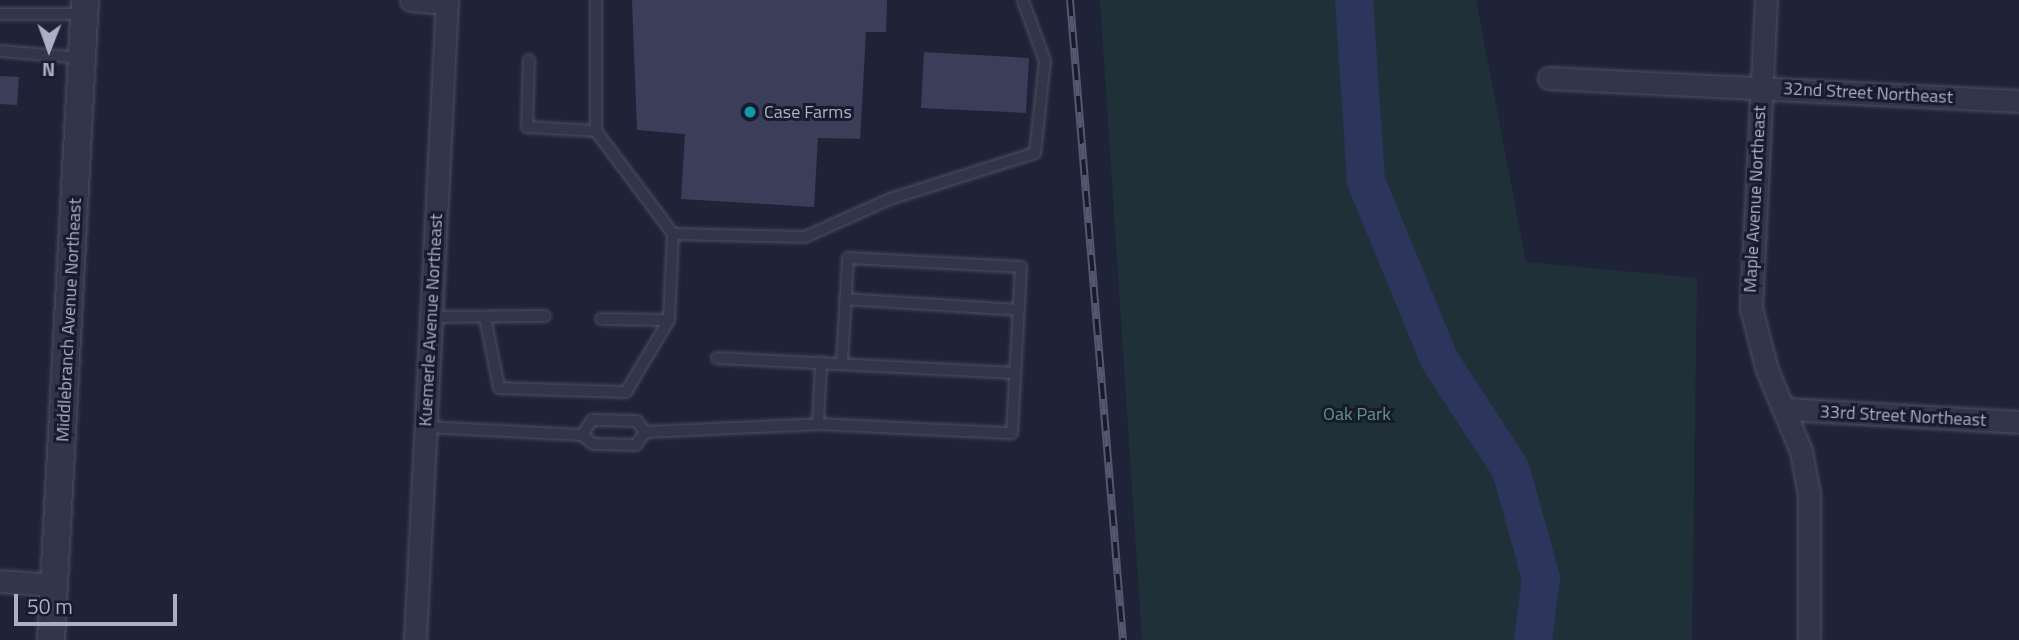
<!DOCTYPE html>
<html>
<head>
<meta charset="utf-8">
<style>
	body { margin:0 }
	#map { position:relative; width:2019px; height:640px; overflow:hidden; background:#1e2338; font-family:"Titillium Web",sans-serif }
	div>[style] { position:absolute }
	.green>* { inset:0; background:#203039 }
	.river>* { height:38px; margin:-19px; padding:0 19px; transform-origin:19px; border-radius:19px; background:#2d355c }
	.building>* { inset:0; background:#3a3e58 }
	.roads { filter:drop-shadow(0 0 2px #4c5063) drop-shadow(0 0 2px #4c5063) }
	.service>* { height:10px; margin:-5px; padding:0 5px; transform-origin:5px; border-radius:5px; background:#323648 }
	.minor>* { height:21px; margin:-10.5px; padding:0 10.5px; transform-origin:10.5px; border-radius:10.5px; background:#323648 }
	.tertiary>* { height:26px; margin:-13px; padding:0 13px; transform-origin:13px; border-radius:13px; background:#323648 }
	.rail>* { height:8px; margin-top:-4px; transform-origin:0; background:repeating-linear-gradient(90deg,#181b2d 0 16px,#535870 0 32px); box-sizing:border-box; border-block:2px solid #535870 }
	.dots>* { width:19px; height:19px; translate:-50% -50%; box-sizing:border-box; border:4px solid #181b2d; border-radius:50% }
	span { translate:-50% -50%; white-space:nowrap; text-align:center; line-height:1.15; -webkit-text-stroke:6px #181b2d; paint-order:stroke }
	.street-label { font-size:18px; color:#acafc5 }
	.poi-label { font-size:18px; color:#acafc5 }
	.left { translate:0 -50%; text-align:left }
	.park-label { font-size:18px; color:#62977c }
	.north { position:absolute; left:14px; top:14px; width:70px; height:70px; -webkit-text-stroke:5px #181b2d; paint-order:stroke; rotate:181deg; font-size:19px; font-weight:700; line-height:28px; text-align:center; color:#acafc5 }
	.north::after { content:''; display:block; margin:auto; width:24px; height:32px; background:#acafc5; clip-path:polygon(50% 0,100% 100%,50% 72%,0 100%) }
	.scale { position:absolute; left:14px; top:594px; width:163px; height:32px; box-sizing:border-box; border:4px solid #acafc5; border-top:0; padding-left:9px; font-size:21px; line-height:24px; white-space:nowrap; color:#acafc5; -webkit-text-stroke:5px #181b2d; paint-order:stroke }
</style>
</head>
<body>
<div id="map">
	<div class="green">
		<i style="clip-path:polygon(1100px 0,1476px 0,1526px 262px,1697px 278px,1692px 640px,1142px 640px)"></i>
	</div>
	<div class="river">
		<i style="left:1354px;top:0;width:181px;rotate:86.2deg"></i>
		<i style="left:1366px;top:181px;width:192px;rotate:67.7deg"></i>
		<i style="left:1439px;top:359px;width:132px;rotate:57deg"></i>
		<i style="left:1511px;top:470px;width:112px;rotate:74.5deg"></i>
		<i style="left:1541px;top:578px;width:63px;rotate:97.4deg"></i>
	</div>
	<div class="building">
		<i style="clip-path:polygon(632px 0,887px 0,886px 32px,866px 32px,860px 139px,818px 138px,814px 207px,681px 199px,685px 134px,637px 130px)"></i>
		<i style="clip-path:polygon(924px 52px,1029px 58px,1026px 113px,921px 108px)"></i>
		<i style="clip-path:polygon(0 76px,19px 77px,17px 105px,0 104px)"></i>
	</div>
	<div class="roads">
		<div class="service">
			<i style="left:596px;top:0;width:131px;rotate:90deg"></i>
			<i style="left:596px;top:131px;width:129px;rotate:53.2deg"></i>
			<i style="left:673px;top:234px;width:86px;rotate:92.7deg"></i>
			<i style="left:669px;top:320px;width:68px;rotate:-179.2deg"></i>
			<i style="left:0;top:14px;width:85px"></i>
			<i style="left:0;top:51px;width:83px;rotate:4.8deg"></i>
			<i style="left:529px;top:60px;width:67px;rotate:91.7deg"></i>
			<i style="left:527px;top:127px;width:69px;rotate:3.3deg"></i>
			<i style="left:673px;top:234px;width:132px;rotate:1.3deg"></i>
			<i style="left:805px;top:237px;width:93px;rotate:-24.1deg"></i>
			<i style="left:890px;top:199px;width:152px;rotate:-17.6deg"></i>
			<i style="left:1035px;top:153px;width:93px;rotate:-83.8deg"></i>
			<i style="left:1045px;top:61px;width:64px;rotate:-110.1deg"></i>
			<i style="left:845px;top:299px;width:174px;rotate:3.6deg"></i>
			<i style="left:431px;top:317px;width:114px;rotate:-0.5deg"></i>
			<i style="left:485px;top:317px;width:72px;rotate:78.8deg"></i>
			<i style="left:499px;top:388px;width:127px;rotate:1.8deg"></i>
			<i style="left:626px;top:392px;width:84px;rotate:-59.2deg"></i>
			<i style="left:717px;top:358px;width:298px;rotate:2.9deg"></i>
			<i style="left:818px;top:424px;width:62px;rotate:-87.2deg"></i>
			<i style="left:426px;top:427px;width:156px;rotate:2.9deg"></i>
			<i style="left:582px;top:435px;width:14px;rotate:39deg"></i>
			<i style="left:593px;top:444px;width:43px;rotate:1.3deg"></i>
			<i style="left:636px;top:445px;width:16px;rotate:-55deg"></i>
			<i style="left:645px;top:432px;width:173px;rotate:-2.6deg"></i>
			<i style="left:818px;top:424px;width:194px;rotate:2.7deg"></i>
			<i style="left:1012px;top:433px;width:166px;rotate:-86.9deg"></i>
			<i style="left:1021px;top:267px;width:173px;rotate:-177deg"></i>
			<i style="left:848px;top:258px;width:104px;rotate:93.3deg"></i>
			<i style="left:582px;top:435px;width:18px;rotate:-56deg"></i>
			<i style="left:592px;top:420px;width:45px;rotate:1.3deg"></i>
			<i style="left:637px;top:421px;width:14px;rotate:54deg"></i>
		</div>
		<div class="minor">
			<i style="left:411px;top:0;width:36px;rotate:5deg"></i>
			<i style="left:1766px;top:0;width:308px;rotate:92.8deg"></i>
			<i style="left:1751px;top:308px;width:64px;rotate:75.5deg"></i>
			<i style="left:1767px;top:370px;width:88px;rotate:67.2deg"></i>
			<i style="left:1801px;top:451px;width:44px;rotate:79.5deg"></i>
			<i style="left:1809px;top:494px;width:146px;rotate:90deg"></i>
			<i style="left:1549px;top:78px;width:471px;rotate:2.8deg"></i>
			<i style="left:1788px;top:409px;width:231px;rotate:3.2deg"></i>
			<i style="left:0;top:581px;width:55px;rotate:4.2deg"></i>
			<i style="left:415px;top:640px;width:641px;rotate:-87.14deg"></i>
		</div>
		<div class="tertiary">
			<i style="left:51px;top:640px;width:641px;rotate:-86.96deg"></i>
		</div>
	</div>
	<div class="rail">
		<i style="left:1070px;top:0;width:642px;rotate:85.27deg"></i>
	</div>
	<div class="dots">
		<i style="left:750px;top:112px;background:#0f9aa8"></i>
	</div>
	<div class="street-label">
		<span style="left:1868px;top:93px;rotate:3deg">32nd Street Northeast</span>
		<span style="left:1755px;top:199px;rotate:-87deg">Maple Avenue Northeast</span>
		<span style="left:69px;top:320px;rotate:-87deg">Middlebranch Avenue Northeast</span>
		<span style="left:431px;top:320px;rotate:-87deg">Kuemerle Avenue Northeast</span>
		<span style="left:1903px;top:416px;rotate:3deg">33rd Street Northeast</span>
	</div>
	<div class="poi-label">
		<span class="left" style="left:764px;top:112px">Case Farms</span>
	</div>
	<div class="park-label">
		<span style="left:1357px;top:414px">Oak Park</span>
	</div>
	<div class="north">N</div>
	<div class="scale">50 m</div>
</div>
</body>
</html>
